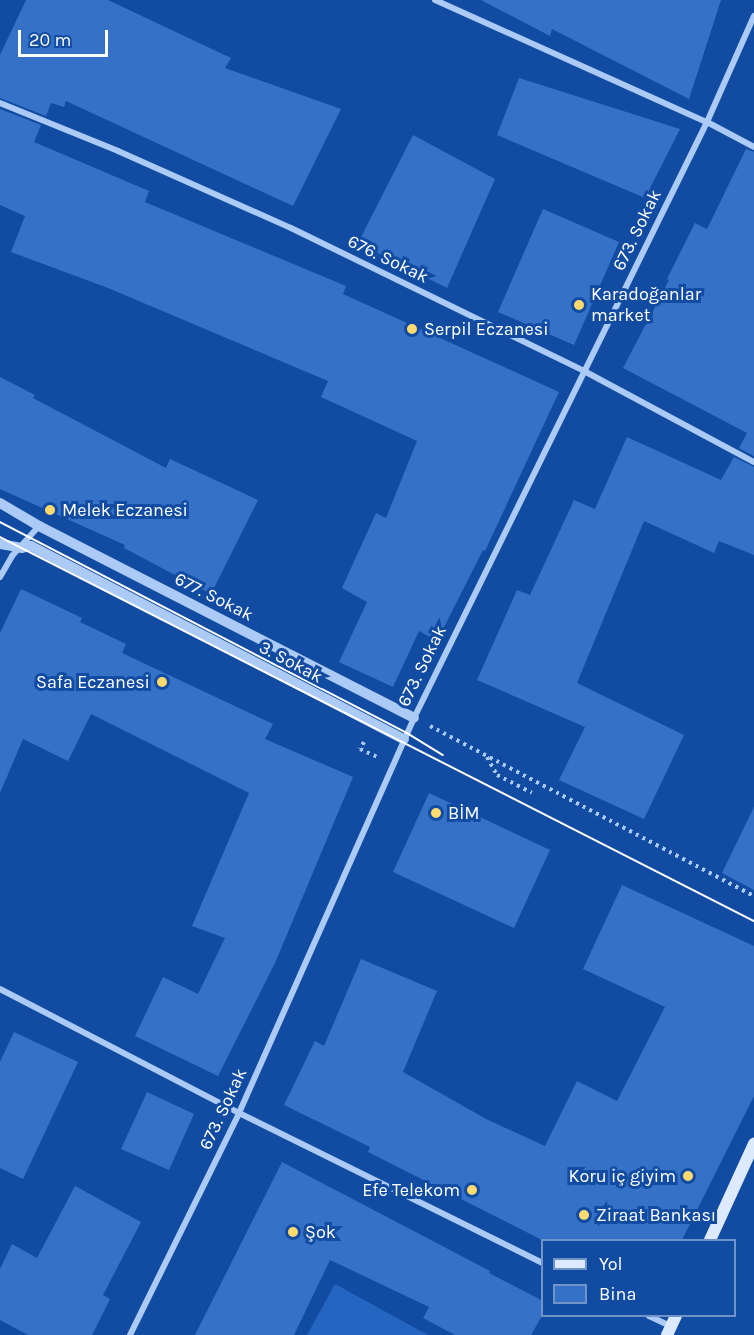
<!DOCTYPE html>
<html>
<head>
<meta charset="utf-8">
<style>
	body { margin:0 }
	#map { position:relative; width:754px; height:1335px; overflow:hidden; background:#114ca2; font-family:Karla,sans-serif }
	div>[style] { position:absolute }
	.green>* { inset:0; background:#2465c1 }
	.building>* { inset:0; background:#3572c7 }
	.path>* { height:4px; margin-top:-2px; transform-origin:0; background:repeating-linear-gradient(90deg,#abcaf5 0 3px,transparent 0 7.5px) }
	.minor>* { height:6px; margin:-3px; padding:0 3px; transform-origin:3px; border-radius:3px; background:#abcaf5 }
	.tertiary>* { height:10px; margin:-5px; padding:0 5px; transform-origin:5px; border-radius:5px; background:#abcaf5 }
	.secondary>* { height:12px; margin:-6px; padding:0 6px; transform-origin:6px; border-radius:6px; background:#dce9fe }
	.tram>* { height:1.5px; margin:-0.75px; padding:0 0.75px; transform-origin:0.75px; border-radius:0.75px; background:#fff }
	.dots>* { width:16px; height:16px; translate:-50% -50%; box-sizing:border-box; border:3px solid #114ca2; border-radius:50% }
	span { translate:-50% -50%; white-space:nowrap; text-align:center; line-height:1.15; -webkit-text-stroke:6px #114ca2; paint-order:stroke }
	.street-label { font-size:18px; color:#fff }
	.poi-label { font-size:18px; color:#fff }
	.left { translate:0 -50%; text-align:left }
	.right { translate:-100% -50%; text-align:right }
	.legend { position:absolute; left:541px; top:1239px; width:195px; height:78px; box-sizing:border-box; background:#114ca2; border:2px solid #7094c7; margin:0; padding:8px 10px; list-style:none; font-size:18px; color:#fff }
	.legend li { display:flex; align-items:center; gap:12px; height:30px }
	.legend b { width:30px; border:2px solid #7094c7 }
	.scale { position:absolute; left:18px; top:30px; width:90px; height:27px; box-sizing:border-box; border:3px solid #fff; border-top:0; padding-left:8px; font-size:18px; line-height:21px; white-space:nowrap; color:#fff; -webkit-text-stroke:4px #114ca2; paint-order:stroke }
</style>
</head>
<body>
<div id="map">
	<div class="green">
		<i style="clip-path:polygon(335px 1284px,428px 1335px,307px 1335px)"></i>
	</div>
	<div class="building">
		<i style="clip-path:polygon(26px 0,108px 0,231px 58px,225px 68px,341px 109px,293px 206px,66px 101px,64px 107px,51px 103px,46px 116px,0 98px,0 55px)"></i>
		<i style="clip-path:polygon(481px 0,721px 0,689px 99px,552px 29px,550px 36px)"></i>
		<i style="clip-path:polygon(519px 78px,680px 129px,645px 198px,497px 135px)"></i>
		<i style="clip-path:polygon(0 109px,41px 125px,34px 142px,149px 191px,145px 202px,346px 286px,343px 294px,559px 392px,485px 551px,483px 550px,437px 641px,419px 631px,393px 687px,339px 662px,367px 602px,342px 588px,376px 513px,386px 518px,417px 441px,321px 397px,328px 381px,108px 288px,11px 252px,25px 216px,0 205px)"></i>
		<i style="clip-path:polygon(413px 135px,495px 179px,447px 288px,358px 243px)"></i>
		<i style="clip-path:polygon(746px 149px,754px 152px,754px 456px,739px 448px,747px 433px,623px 368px,669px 280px,667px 279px,695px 223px,707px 229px)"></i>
		<i style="clip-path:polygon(543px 209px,619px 242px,574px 345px,498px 312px)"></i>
		<i style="clip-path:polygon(0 377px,35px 395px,33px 398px,166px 468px,170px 459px,258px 500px,211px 594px,124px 548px,125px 545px,0 489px)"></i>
		<i style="clip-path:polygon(627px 437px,721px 480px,734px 457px,754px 467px,754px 555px,719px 541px,714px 553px,644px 521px,577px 683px,684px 735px,644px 819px,559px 780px,585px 727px,477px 680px,517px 590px,530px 595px,574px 500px,595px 509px)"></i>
		<i style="clip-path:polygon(21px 589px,82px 618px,80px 622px,126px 644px,122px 653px,273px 724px,265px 739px,353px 777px,275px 963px,218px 1076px,135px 1036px,163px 977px,198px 994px,225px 938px,192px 926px,249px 793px,91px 714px,68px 761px,23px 739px,0 793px,0 633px)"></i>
		<i style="clip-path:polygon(429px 793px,550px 850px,514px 928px,393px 872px)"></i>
		<i style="clip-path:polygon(754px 807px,754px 890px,722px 873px)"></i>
		<i style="clip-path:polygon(622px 885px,754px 946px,754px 1096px,682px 1240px,542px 1240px,368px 1152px,370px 1147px,284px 1105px,315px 1041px,324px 1046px,361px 959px,437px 991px,403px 1072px,488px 1120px,545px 1146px,577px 1081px,617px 1101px,665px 1007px,583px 969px)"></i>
		<i style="clip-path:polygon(14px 1032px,78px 1062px,23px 1179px,0 1168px,0 1062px)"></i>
		<i style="clip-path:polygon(147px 1092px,194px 1114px,169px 1170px,121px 1149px)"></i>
		<i style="clip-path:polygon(282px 1162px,490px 1271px,489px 1273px,543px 1301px,543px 1314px,531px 1335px,455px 1335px,423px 1318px,429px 1307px,330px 1260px,294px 1335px,195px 1335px)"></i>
		<i style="clip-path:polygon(75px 1186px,141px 1222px,103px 1295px,110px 1299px,92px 1335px,28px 1335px,0 1320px,0 1269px,12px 1244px,37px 1258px)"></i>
	</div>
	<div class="path">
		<i style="left:430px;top:726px;width:366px;rotate:27.7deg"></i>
		<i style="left:364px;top:742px;width:8px;rotate:120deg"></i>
		<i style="left:360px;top:749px;width:19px;rotate:25deg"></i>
		<i style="left:487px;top:757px;width:21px;rotate:61deg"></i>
		<i style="left:497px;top:775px;width:39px;rotate:27deg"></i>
	</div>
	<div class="minor">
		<i style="left:435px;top:0;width:298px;rotate:24.2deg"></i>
		<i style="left:707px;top:122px;width:53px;rotate:28deg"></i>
		<i style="left:0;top:103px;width:127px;rotate:22.1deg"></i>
		<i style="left:118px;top:151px;width:189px;rotate:24deg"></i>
		<i style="left:291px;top:228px;width:326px;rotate:26deg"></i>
		<i style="left:584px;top:371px;width:193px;rotate:28.2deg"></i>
		<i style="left:0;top:577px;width:24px;rotate:-60deg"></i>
		<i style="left:12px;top:556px;width:40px;rotate:-48deg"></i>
		<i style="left:0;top:989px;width:269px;rotate:27.4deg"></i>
		<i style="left:239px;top:1113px;width:338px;rotate:26.3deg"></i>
		<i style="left:649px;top:1316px;width:23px;rotate:25deg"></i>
		<i style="left:130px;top:1335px;width:247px;rotate:-63.8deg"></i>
		<i style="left:239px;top:1113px;width:432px;rotate:-66.1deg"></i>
		<i style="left:414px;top:718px;width:664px;rotate:-63.82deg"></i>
		<i style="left:707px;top:122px;width:116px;rotate:-66.1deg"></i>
	</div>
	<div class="tertiary">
		<i style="left:0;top:503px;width:45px;rotate:30.5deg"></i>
		<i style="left:39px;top:526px;width:421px;rotate:27.1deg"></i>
		<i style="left:0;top:544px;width:22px;rotate:10deg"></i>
		<i style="left:22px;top:548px;width:9px;rotate:-13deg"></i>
		<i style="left:31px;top:546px;width:420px;rotate:27.4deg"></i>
	</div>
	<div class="secondary">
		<i style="left:710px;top:1240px;width:106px;rotate:-65.4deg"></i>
		<i style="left:667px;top:1335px;width:21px;rotate:-65deg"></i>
	</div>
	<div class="tram">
		<i style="left:0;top:522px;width:458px;rotate:27.4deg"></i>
		<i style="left:407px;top:733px;width:42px;rotate:31.4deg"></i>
		<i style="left:0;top:537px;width:846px;rotate:26.99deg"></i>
	</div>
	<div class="dots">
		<i style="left:579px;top:305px;background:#ffda6f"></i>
		<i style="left:412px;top:329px;background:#ffda6f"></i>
		<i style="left:50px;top:510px;background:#ffda6f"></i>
		<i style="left:162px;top:682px;background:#ffda6f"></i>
		<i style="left:436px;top:813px;background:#ffda6f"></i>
		<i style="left:688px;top:1176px;background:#ffda6f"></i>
		<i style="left:472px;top:1190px;background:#ffda6f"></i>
		<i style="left:584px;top:1215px;background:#ffda6f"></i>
		<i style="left:293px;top:1232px;background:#ffda6f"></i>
	</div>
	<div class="street-label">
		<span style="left:637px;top:230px;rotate:-64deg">673. Sokak</span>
		<span style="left:388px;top:259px;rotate:26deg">676. Sokak</span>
		<span style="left:214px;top:597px;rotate:27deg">677. Sokak</span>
		<span style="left:291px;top:662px;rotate:28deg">3. Sokak</span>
		<span style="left:422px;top:666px;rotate:-64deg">673. Sokak</span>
		<span style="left:223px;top:1109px;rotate:-65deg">673. Sokak</span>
	</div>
	<div class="poi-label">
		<span class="left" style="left:591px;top:305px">Karadoğanlar<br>market</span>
		<span class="left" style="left:424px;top:329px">Serpil Eczanesi</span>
		<span class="left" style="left:62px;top:510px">Melek Eczanesi</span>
		<span class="right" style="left:150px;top:682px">Safa Eczanesi</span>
		<span class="left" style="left:448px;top:813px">BİM</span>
		<span class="right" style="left:676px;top:1176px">Koru iç giyim</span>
		<span class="right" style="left:460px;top:1190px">Efe Telekom</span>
		<span class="left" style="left:596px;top:1215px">Ziraat Bankası</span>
		<span class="left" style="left:305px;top:1232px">Şok</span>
	</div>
	<ul class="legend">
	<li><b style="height:8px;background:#dce9fe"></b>Yol</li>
	<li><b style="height:16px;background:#3572c7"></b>Bina</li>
	</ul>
	<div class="scale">20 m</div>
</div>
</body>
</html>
